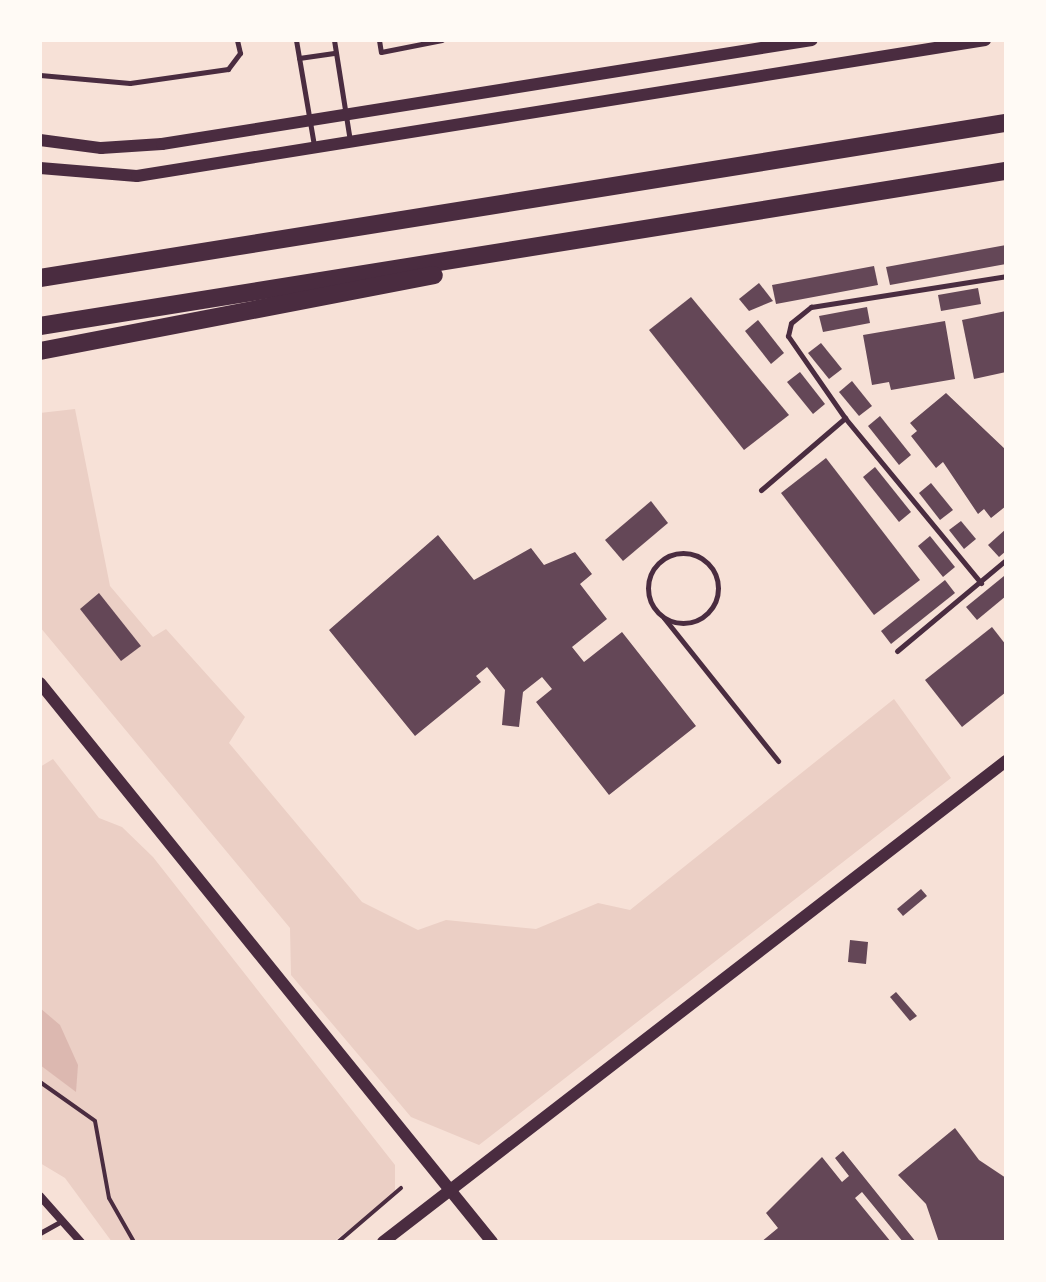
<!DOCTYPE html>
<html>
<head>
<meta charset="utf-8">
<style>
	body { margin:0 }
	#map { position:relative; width:1046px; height:1282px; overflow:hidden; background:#f7e1d7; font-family:"Work Sans",sans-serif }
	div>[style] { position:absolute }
	.green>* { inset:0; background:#ebcfc5 }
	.water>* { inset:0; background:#dcb8b0 }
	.building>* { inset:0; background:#644757 }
	.path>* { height:4px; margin:-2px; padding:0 2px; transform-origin:2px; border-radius:2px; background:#4a2c40 }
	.service>* { height:5px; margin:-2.5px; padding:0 2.5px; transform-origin:2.5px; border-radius:2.5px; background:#4a2c40 }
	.service>.ring { margin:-2.5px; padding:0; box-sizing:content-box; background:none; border:5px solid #4a2c40; border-radius:50% }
	.minor>* { height:8px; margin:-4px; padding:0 4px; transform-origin:4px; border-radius:4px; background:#4a2c40 }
	.tertiary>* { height:12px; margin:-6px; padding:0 6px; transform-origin:6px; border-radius:6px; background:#4a2c40 }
	.motorway>* { height:18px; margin:-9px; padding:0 9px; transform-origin:9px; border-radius:9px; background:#4a2c40 }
	span { translate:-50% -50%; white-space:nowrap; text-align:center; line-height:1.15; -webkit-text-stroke:6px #fffaf5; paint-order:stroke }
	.frame { position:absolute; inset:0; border:42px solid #fffaf5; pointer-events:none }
</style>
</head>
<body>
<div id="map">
	<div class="green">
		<i style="clip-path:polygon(75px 409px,110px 586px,153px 637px,166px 629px,245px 717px,229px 743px,362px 902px,418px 930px,446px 920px,536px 929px,598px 903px,630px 910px,894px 699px,951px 778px,479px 1145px,411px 1117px,291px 975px,290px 928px,40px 627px,40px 413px)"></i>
		<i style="clip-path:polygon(53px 759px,99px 818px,122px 827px,153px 857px,395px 1165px,395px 1195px,333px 1242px,112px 1242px,65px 1178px,40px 1163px,40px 767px)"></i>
	</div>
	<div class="water">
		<i style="clip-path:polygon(40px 1008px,60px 1025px,78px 1065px,76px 1092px,40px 1065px)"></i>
	</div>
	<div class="building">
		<i style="clip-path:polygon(1006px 245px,1006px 264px,890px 285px,886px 267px)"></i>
		<i style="clip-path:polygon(874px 266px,878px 285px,776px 304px,772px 285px)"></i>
		<i style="clip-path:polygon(759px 283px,773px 301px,749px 311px,739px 299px)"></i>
		<i style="clip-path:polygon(978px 288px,981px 304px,941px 311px,938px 295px)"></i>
		<i style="clip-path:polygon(691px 297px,789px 415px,744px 450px,649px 330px)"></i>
		<i style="clip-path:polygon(867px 307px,870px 323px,823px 332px,819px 316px)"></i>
		<i style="clip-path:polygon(1006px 311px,1006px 372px,974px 379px,962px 320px)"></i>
		<i style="clip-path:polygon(758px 320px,784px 353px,771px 364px,745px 331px)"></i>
		<i style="clip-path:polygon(945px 321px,955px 379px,891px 390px,889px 382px,872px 385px,863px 335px)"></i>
		<i style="clip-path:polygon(821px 343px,842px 369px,829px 379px,808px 353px)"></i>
		<i style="clip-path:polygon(800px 372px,825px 404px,813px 414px,787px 382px)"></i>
		<i style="clip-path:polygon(852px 381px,872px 406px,859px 416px,839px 392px)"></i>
		<i style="clip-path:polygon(946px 393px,1006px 450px,1006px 506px,991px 518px,984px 509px,978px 514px,943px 462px,936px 468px,911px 436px,917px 431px,910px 423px)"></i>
		<i style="clip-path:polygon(880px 416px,911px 455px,899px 465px,868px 426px)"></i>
		<i style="clip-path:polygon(826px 458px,920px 580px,874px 615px,781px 493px)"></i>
		<i style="clip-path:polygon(875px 467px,911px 512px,899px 522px,863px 477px)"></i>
		<i style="clip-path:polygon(931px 483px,953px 510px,940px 520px,919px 493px)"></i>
		<i style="clip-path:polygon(651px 501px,668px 523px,623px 561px,605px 540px)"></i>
		<i style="clip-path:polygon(961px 521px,976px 539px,964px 549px,949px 530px)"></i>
		<i style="clip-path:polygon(1006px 529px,1006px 551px,999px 557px,988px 545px)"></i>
		<i style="clip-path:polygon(438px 535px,474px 580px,531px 548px,544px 565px,575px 552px,592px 574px,580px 584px,607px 619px,572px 647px,584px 662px,622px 632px,696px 726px,609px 795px,536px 702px,552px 689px,542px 677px,523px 692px,519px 727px,502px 725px,505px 690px,487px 667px,476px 676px,481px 682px,415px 736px,329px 630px)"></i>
		<i style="clip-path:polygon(930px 536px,955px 567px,943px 577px,918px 546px)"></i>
		<i style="clip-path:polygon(1004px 576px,1006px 596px,977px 620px,966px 607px)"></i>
		<i style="clip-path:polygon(945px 580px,955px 593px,891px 644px,881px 631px)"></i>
		<i style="clip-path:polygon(99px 593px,141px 646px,121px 661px,80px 609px)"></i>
		<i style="clip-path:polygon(992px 627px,1006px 645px,1006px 692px,962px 727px,925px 680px)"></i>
		<i style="clip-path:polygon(921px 889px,927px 896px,903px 916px,897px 909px)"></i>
		<i style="clip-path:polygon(850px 940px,868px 942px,866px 964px,848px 962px)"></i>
		<i style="clip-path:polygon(896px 992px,917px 1016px,910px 1021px,890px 997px)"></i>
		<i style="clip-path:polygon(955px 1128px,979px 1160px,1006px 1178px,1006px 1242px,939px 1242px,926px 1204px,898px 1175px)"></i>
		<i style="clip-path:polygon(843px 1151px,916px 1242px,903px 1242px,862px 1192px,855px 1198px,891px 1242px,761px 1242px,778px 1228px,766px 1213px,822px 1157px,842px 1182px,849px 1176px,835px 1158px)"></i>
	</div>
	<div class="path">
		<i style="left:40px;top:1082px;width:67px;rotate:35.3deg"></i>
		<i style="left:95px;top:1121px;width:78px;rotate:79.7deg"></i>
		<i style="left:109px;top:1198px;width:51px;rotate:60.4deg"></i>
		<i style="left:338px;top:1242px;width:83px;rotate:-40.6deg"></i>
	</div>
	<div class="service">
		<i style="left:296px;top:40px;width:107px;rotate:80.3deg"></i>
		<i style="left:334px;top:40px;width:102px;rotate:81deg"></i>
		<i style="left:379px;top:40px;width:12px;rotate:81deg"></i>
		<i style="left:381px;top:52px;width:62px;rotate:-11.1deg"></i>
		<i style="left:299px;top:58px;width:37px;rotate:-8deg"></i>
		<i style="left:40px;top:75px;width:90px;rotate:5.1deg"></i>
		<i style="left:130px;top:83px;width:99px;rotate:-8.1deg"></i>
		<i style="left:228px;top:69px;width:20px;rotate:-53deg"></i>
		<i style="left:240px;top:53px;width:13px;rotate:-103deg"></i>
		<i style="left:845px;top:418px;width:100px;rotate:-124.8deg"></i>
		<i style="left:788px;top:336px;width:13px;rotate:-77deg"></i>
		<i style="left:791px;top:323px;width:26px;rotate:-39deg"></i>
		<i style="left:811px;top:307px;width:197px;rotate:-9deg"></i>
		<i style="left:761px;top:490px;width:111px;rotate:-40.6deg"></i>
		<i style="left:845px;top:418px;width:214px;rotate:50.5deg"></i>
		<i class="ring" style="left:648px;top:553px;width:65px;height:65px"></i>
		<i style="left:664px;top:618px;width:183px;rotate:51.4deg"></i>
		<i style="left:897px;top:651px;width:142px;rotate:-39.9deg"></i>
		<i style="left:40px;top:1233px;width:26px;rotate:-29deg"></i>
	</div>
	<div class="minor">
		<i style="left:40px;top:1196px;width:62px;rotate:48.3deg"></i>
	</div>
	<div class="tertiary">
		<i style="left:40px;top:140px;width:62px;rotate:7.5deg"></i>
		<i style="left:101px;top:148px;width:61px;rotate:-3.8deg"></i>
		<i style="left:162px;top:144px;width:658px;rotate:-9.09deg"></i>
		<i style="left:40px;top:168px;width:97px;rotate:4.7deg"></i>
		<i style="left:137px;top:176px;width:859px;rotate:-9.11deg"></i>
		<i style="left:40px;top:683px;width:719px;rotate:51.04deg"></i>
		<i style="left:383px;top:1242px;width:787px;rotate:-37.67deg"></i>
	</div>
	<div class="motorway">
		<i style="left:40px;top:278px;width:978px;rotate:-9.12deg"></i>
		<i style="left:40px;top:326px;width:978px;rotate:-9.12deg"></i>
		<i style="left:40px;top:351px;width:401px;rotate:-10.9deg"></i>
	</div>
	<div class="frame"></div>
</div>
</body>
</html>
